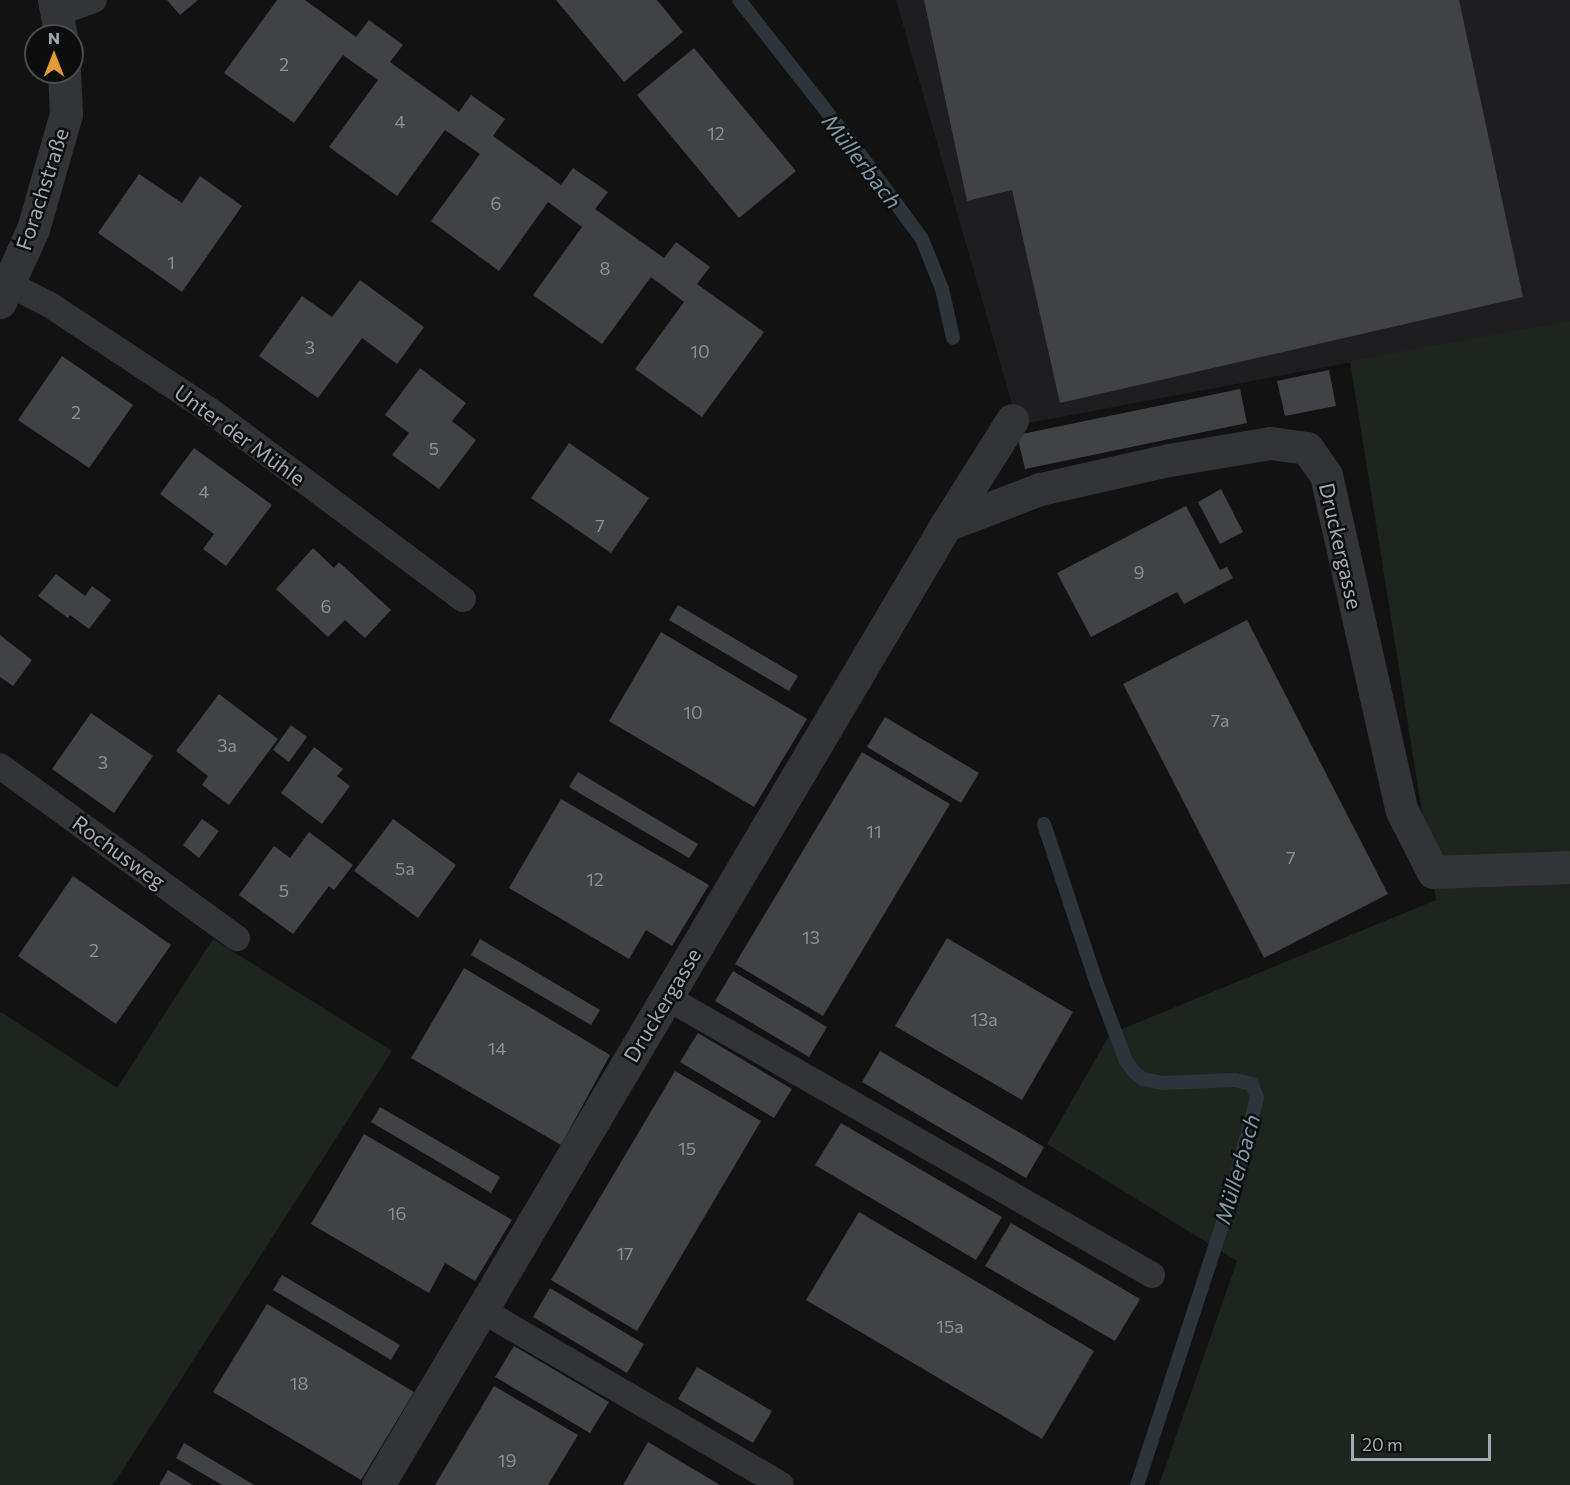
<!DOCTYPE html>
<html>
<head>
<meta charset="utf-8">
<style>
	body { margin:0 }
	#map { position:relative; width:1570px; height:1485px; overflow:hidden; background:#121213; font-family:Commissioner,sans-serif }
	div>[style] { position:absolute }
	.built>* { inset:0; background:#1e1e20 }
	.green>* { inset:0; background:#1e251e }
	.stream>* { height:14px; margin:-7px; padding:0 7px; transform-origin:7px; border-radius:7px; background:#2c353b }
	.building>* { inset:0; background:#414246 }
	.service>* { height:26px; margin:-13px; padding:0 13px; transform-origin:13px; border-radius:13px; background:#333438 }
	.minor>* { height:33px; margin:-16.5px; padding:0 16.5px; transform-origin:16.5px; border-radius:16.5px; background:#333438 }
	span { translate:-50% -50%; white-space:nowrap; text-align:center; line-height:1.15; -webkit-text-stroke:5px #0d0d0e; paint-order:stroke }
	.number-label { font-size:18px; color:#8b9098 }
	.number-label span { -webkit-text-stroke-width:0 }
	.street-label { font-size:21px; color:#a4aab3 }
	.water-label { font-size:22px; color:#7d9bac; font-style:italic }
	.north { position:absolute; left:24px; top:24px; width:60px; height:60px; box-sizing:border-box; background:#0d0d0e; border:2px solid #494c50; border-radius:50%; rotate:0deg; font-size:16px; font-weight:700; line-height:24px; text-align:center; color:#a4aab3 }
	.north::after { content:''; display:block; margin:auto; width:21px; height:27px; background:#e59938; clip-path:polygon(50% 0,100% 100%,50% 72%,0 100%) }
	.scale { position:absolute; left:1351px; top:1434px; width:140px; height:27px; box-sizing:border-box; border:3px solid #a4aab3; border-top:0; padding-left:8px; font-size:18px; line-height:21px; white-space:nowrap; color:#a4aab3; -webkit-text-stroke:4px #0d0d0e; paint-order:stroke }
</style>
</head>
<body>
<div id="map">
	<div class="built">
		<i style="clip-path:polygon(896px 0,1570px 0,1570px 321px,1018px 425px)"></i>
	</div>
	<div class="green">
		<i style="clip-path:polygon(1570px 321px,1570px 1485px,1159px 1485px,1237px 1261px,1047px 1144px,1110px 1034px,1436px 900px,1350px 361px)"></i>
		<i style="clip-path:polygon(213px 939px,392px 1051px,113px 1485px,0 1485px,0 1014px,1px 1012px,117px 1088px)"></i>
	</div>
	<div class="stream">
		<i style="left:739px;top:0;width:186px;rotate:51.8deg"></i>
		<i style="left:854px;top:146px;width:115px;rotate:53.8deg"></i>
		<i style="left:922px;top:239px;width:54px;rotate:68.2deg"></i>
		<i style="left:942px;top:289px;width:50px;rotate:77.3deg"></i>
		<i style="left:1044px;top:824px;width:169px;rotate:71.7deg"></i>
		<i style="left:1097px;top:984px;width:82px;rotate:69.4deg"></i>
		<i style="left:1126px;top:1061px;width:14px;rotate:54deg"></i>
		<i style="left:1134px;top:1072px;width:11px;rotate:38deg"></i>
		<i style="left:1143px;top:1079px;width:20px;rotate:11deg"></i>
		<i style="left:1163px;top:1083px;width:72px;rotate:-2.4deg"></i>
		<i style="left:1235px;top:1080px;width:17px;rotate:13deg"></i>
		<i style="left:1252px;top:1084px;width:15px;rotate:70deg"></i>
		<i style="left:1257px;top:1098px;width:110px;rotate:104.8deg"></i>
		<i style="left:1229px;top:1204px;width:296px;rotate:108.1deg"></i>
	</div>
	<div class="building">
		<i style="clip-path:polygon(167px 0,198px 0,180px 15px)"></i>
		<i style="clip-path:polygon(277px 0,305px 0,356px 37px,369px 20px,403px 45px,390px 62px,459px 112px,471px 95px,505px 119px,493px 136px,561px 185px,573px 168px,608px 192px,595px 209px,664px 258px,676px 242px,710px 267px,697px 284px,764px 332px,702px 417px,635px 369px,684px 302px,651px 277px,602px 344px,533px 295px,582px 227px,548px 202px,499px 271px,431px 221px,480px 154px,445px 130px,397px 196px,329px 147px,378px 80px,343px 55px,294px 123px,224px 73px)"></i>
		<i style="clip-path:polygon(556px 0,657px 0,683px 32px,624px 82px)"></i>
		<i style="clip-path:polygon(924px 0,1459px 0,1523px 297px,1060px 403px,1012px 190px,967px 201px)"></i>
		<i style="clip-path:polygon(694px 48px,796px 171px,739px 218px,637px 95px)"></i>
		<i style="clip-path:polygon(139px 174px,182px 203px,200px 176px,242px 206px,182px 292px,98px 233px)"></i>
		<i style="clip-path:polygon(360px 280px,424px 327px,397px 364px,362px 338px,318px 398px,259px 356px,302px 296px,332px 317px)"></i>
		<i style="clip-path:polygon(62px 356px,133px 405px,89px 468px,18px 420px)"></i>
		<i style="clip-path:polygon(420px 368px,466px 403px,452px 421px,476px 440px,439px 489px,392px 455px,409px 433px,385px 415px)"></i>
		<i style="clip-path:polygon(1329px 370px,1336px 406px,1285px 416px,1277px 381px)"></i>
		<i style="clip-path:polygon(1240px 389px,1247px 423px,1025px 469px,1017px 435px)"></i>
		<i style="clip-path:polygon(569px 443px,649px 498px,611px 553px,531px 498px)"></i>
		<i style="clip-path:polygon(194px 448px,272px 505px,226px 566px,203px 549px,214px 534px,160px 494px)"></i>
		<i style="clip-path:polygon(1221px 489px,1243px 532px,1220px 544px,1198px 502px)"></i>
		<i style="clip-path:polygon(1186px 506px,1220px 570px,1227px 567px,1233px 578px,1184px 604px,1177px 592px,1091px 637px,1057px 573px)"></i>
		<i style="clip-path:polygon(313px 548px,334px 568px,339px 562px,391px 610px,365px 638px,345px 620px,328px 637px,276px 589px)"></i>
		<i style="clip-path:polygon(56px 574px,85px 596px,92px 586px,111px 600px,89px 629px,70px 615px,68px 618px,38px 596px)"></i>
		<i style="clip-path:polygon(678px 605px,798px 676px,789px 691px,669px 620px)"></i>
		<i style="clip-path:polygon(1247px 620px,1388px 894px,1264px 958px,1123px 684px)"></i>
		<i style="clip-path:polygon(661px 632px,807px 719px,754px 807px,609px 721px)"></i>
		<i style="clip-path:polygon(0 635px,32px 660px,13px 686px,0 677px)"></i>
		<i style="clip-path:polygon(219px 694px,278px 739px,229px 805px,202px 785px,208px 776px,176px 751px)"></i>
		<i style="clip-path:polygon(91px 713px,153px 756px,114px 813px,52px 769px)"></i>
		<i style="clip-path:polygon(885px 717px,979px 773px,961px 803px,867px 747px)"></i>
		<i style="clip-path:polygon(291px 725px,307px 737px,289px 762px,273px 750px)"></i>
		<i style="clip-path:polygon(314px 747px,343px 769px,337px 776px,350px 786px,322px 824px,281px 793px)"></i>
		<i style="clip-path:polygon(862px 752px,950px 804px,823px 1016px,735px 964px)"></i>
		<i style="clip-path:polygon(578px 772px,698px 844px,689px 858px,569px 787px)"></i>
		<i style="clip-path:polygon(561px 799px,709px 885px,672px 946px,646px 930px,629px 959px,509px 888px)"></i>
		<i style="clip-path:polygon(202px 819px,219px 831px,199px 858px,183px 845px)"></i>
		<i style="clip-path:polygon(393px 819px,456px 865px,418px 918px,354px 871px)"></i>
		<i style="clip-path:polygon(309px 832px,353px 865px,334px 890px,329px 886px,293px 934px,239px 895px,274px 846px,290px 858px)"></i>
		<i style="clip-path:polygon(73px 876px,171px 945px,116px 1024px,18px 956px)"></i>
		<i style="clip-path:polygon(947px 938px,1073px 1012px,1022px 1100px,895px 1026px)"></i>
		<i style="clip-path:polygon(480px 939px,600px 1010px,591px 1025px,471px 955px)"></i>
		<i style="clip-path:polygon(464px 968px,610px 1055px,561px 1145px,411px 1058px)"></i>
		<i style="clip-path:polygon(733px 971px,827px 1027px,809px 1057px,715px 1001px)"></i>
		<i style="clip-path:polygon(698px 1033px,792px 1089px,774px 1118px,680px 1062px)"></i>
		<i style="clip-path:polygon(880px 1051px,1044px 1147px,1026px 1178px,862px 1082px)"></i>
		<i style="clip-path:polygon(675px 1071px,761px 1121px,637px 1331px,551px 1280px)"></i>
		<i style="clip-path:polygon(380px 1107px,500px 1177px,491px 1193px,371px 1122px)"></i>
		<i style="clip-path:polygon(841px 1123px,1002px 1217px,976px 1260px,815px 1165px)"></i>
		<i style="clip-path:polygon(364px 1134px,512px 1220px,475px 1281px,445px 1263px,429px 1293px,311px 1224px)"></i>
		<i style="clip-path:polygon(859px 1212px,1094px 1351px,1042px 1439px,806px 1300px)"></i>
		<i style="clip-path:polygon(1011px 1223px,1140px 1299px,1115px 1341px,985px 1266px)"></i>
		<i style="clip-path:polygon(282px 1275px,400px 1345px,391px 1360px,273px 1290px)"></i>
		<i style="clip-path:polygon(550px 1288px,644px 1344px,627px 1373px,533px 1317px)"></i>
		<i style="clip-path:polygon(267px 1304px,414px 1392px,361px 1480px,213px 1392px)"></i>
		<i style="clip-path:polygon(514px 1346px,609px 1402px,590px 1433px,495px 1377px)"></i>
		<i style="clip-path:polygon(697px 1367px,772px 1411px,753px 1443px,678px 1399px)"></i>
		<i style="clip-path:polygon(494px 1386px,578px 1435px,548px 1485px,435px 1485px)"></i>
		<i style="clip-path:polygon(648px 1442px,720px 1485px,623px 1485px)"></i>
		<i style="clip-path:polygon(184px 1443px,254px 1485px,222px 1485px,176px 1458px)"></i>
		<i style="clip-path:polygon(168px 1470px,193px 1485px,159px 1485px)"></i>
	</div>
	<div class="service">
		<i style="left:58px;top:13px;width:38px;rotate:-20deg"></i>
		<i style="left:9px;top:284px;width:46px;rotate:27.1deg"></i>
		<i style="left:50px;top:305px;width:194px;rotate:33.4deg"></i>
		<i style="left:212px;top:412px;width:313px;rotate:36.7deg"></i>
		<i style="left:0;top:766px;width:293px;rotate:36deg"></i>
		<i style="left:666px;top:997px;width:560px;rotate:29.77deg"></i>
		<i style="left:482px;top:1310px;width:346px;rotate:30.3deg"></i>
	</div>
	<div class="minor">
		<i style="left:54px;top:0;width:37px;rotate:79deg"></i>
		<i style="left:0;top:302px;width:80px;rotate:-65.7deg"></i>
		<i style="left:33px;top:229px;width:120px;rotate:-74deg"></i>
		<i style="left:66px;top:114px;width:42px;rotate:-92.7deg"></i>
		<i style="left:946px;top:525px;width:101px;rotate:-21deg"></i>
		<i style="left:1040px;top:489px;width:132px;rotate:-12.7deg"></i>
		<i style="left:1169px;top:460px;width:103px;rotate:-9.5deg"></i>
		<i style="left:1271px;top:443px;width:36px;rotate:8deg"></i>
		<i style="left:1307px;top:448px;width:33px;rotate:55deg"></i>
		<i style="left:1326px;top:475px;width:344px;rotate:77.3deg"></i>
		<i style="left:1402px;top:811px;width:68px;rotate:63.1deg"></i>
		<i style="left:1433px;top:872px;width:137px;rotate:-2.1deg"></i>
		<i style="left:378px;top:1485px;width:1115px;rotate:-59.39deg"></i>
		<i style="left:946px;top:525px;width:124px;rotate:-57.8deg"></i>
	</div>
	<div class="number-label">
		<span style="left:284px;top:64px">2</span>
		<span style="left:400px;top:121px">4</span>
		<span style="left:716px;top:133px">12</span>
		<span style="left:496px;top:203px">6</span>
		<span style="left:171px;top:262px">1</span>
		<span style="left:605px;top:268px">8</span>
		<span style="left:310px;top:347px">3</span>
		<span style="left:700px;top:351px">10</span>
		<span style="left:76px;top:412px">2</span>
		<span style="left:434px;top:448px">5</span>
		<span style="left:204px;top:491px">4</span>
		<span style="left:600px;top:525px">7</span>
		<span style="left:1139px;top:572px">9</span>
		<span style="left:326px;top:606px">6</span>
		<span style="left:693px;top:712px">10</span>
		<span style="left:1220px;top:720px">7a</span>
		<span style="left:227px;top:745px">3a</span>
		<span style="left:103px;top:762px">3</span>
		<span style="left:874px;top:831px">11</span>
		<span style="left:1291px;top:857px">7</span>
		<span style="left:405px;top:868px">5a</span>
		<span style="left:595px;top:879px">12</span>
		<span style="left:284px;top:890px">5</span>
		<span style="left:811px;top:937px">13</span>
		<span style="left:94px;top:950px">2</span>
		<span style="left:984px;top:1019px">13a</span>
		<span style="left:497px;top:1048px">14</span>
		<span style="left:687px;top:1148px">15</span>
		<span style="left:397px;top:1213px">16</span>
		<span style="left:625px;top:1253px">17</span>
		<span style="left:950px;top:1326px">15a</span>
		<span style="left:299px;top:1383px">18</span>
		<span style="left:507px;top:1460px">19</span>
	</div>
	<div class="street-label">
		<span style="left:42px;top:189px;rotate:-72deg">Forachstraße</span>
		<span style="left:240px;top:435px;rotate:36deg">Unter der Mühle</span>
		<span style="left:1341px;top:546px;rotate:77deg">Druckergasse</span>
		<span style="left:119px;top:852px;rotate:36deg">Rochusweg</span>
		<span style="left:662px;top:1005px;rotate:-59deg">Druckergasse</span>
	</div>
	<div class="water-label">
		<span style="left:862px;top:161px;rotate:52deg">Müllerbach</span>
		<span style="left:1237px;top:1169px;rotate:-74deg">Müllerbach</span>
	</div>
	<div class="north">N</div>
	<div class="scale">20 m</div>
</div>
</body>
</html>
